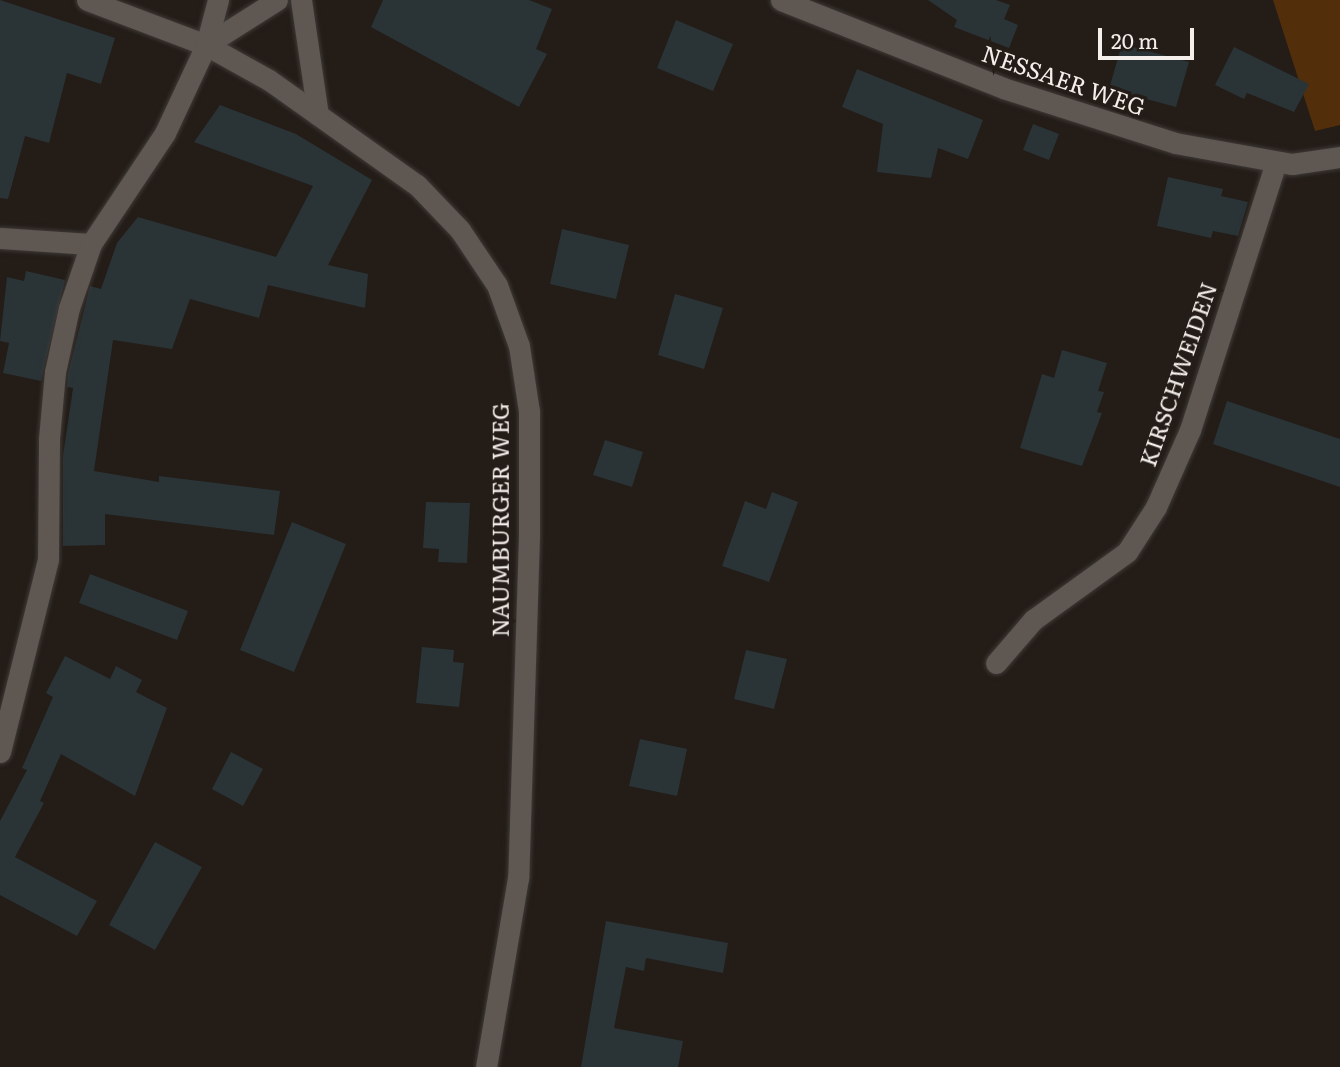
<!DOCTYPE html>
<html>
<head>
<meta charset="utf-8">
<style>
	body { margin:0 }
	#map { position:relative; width:1340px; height:1067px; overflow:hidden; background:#231c17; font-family:Literata,serif }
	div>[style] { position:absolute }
	.green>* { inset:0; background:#532e0a }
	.building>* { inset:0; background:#2a3437 }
	.roads { filter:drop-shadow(0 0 2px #3f3a37) drop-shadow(0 0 2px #3f3a37) }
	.minor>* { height:21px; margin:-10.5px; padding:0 10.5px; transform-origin:10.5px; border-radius:10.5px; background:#5f5751 }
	span { translate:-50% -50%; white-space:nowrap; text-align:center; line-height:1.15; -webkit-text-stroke:7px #231c17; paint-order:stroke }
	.street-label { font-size:23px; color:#f4efeb }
	.scale { position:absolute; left:1098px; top:28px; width:96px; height:32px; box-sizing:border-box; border:4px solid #f4efeb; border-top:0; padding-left:9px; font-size:21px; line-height:24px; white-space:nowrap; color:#f4efeb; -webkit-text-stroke:5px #231c17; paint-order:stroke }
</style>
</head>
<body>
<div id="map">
	<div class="green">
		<i style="clip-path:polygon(1273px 0,1340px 0,1340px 125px,1315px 131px)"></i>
	</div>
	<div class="building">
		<i style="clip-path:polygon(0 0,115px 38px,101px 84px,67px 73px,49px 143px,25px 136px,8px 199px,0 198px)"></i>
		<i style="clip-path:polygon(383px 0,529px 0,552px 9px,536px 49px,547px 54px,519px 107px,371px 27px)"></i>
		<i style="clip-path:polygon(928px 0,996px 0,1010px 5px,1004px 19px,1018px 25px,1009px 48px,954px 27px,957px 20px)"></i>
		<i style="clip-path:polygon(676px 20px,733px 44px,713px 91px,657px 68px)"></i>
		<i style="clip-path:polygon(1122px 44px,1189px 62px,1176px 107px,1109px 89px)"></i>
		<i style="clip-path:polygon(1234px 47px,1309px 84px,1294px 112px,1247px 93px,1244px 99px,1215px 85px)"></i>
		<i style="clip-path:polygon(857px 69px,983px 120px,968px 159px,938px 148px,931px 178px,877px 172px,883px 124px,842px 107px)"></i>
		<i style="clip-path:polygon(220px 105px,296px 134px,372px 180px,328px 265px,368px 274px,365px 308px,268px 285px,259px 318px,190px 299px,172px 349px,113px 340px,94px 471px,159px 482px,159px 476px,280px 491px,274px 535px,105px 514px,105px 545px,63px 546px,63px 456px,73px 388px,67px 387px,68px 374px,90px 286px,101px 289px,117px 243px,138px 217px,276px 257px,313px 186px,194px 142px)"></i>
		<i style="clip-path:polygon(1033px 124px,1059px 134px,1049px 160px,1023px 150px)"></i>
		<i style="clip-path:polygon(1168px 177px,1223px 189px,1221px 196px,1248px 202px,1238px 236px,1213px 231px,1211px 238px,1157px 226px)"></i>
		<i style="clip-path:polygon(562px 229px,629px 245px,616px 299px,550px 284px)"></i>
		<i style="clip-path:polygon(26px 271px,65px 280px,41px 381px,3px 373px,9px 343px,0 341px,7px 277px,24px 281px)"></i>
		<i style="clip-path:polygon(675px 294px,723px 308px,704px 369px,658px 355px)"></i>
		<i style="clip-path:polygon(1062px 350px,1107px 363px,1098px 391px,1104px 392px,1097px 412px,1102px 413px,1082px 466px,1020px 448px,1042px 374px,1054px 378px)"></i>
		<i style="clip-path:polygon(1227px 401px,1340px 439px,1340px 487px,1213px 444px)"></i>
		<i style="clip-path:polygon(605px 440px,643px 452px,632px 487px,593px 475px)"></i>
		<i style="clip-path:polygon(772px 492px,798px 502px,769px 582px,722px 566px,745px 501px,766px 509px)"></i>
		<i style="clip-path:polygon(426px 502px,470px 503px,467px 563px,438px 562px,439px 549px,423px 548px)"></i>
		<i style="clip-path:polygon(292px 522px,346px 544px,294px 672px,240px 650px)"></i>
		<i style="clip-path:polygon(90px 574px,188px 611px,177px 640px,79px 603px)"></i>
		<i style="clip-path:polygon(422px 647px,454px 650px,453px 662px,464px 663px,459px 707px,416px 703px)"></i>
		<i style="clip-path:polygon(746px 650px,787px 659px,774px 709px,734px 699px)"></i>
		<i style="clip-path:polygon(65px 656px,110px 679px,116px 666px,142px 680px,136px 692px,167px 708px,135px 796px,61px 754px,40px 801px,44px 803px,15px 857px,97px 901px,77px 936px,0 895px,0 821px,27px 770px,22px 768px,53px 697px,46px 693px)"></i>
		<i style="clip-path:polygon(640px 739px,687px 749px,677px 796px,629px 786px)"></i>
		<i style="clip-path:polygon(231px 752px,263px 769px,243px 806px,212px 789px)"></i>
		<i style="clip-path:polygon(155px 842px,202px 867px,155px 950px,109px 925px)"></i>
		<i style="clip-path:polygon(606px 921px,728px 943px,723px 973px,646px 958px,644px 971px,626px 967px,614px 1028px,683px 1041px,678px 1067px,581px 1067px)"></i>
	</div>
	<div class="roads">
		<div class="minor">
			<i style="left:87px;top:0;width:127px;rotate:20.7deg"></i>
			<i style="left:206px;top:45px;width:72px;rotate:29.1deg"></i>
			<i style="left:269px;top:80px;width:181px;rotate:35.4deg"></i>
			<i style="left:417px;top:185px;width:62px;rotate:46.3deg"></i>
			<i style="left:460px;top:230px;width:66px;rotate:56.1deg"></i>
			<i style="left:497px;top:285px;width:65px;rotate:70.2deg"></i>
			<i style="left:519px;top:346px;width:66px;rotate:81.3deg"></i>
			<i style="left:529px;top:411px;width:125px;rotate:90deg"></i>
			<i style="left:529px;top:536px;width:342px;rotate:91.8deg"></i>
			<i style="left:518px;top:878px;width:192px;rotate:99.6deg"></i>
			<i style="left:301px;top:0;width:116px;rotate:81.6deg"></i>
			<i style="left:781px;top:0;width:239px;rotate:21.6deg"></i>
			<i style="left:1003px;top:88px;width:181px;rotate:17.7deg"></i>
			<i style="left:1175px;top:143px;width:119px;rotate:10.2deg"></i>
			<i style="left:1292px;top:164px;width:49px;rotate:-8.3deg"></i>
			<i style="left:206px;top:45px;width:84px;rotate:-32.4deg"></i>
			<i style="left:0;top:238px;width:91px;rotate:3.8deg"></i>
			<i style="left:996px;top:663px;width:57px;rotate:-49.3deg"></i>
			<i style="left:1033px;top:620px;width:116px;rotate:-35.9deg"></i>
			<i style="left:1127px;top:552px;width:54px;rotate:-57.2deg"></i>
			<i style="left:1156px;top:507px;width:84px;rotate:-66.2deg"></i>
			<i style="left:1190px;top:430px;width:281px;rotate:-72.2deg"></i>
			<i style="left:0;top:752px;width:199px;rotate:-76deg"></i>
			<i style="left:48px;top:559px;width:120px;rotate:-89.5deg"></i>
			<i style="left:49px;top:439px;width:67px;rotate:-84.9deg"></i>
			<i style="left:55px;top:372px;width:66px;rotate:-77.7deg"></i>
			<i style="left:69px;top:308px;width:68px;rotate:-71deg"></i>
			<i style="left:91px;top:244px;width:133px;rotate:-56.3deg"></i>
			<i style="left:165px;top:133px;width:97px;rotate:-65deg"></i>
			<i style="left:206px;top:45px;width:47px;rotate:-75.1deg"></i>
		</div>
	</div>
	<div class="street-label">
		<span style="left:1064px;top:79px;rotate:19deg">NESSAER WEG</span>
		<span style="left:1177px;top:374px;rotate:-71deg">KIRSCHWEIDEN</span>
		<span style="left:499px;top:520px;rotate:-90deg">NAUMBURGER WEG</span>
	</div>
	<div class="scale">20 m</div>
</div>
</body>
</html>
